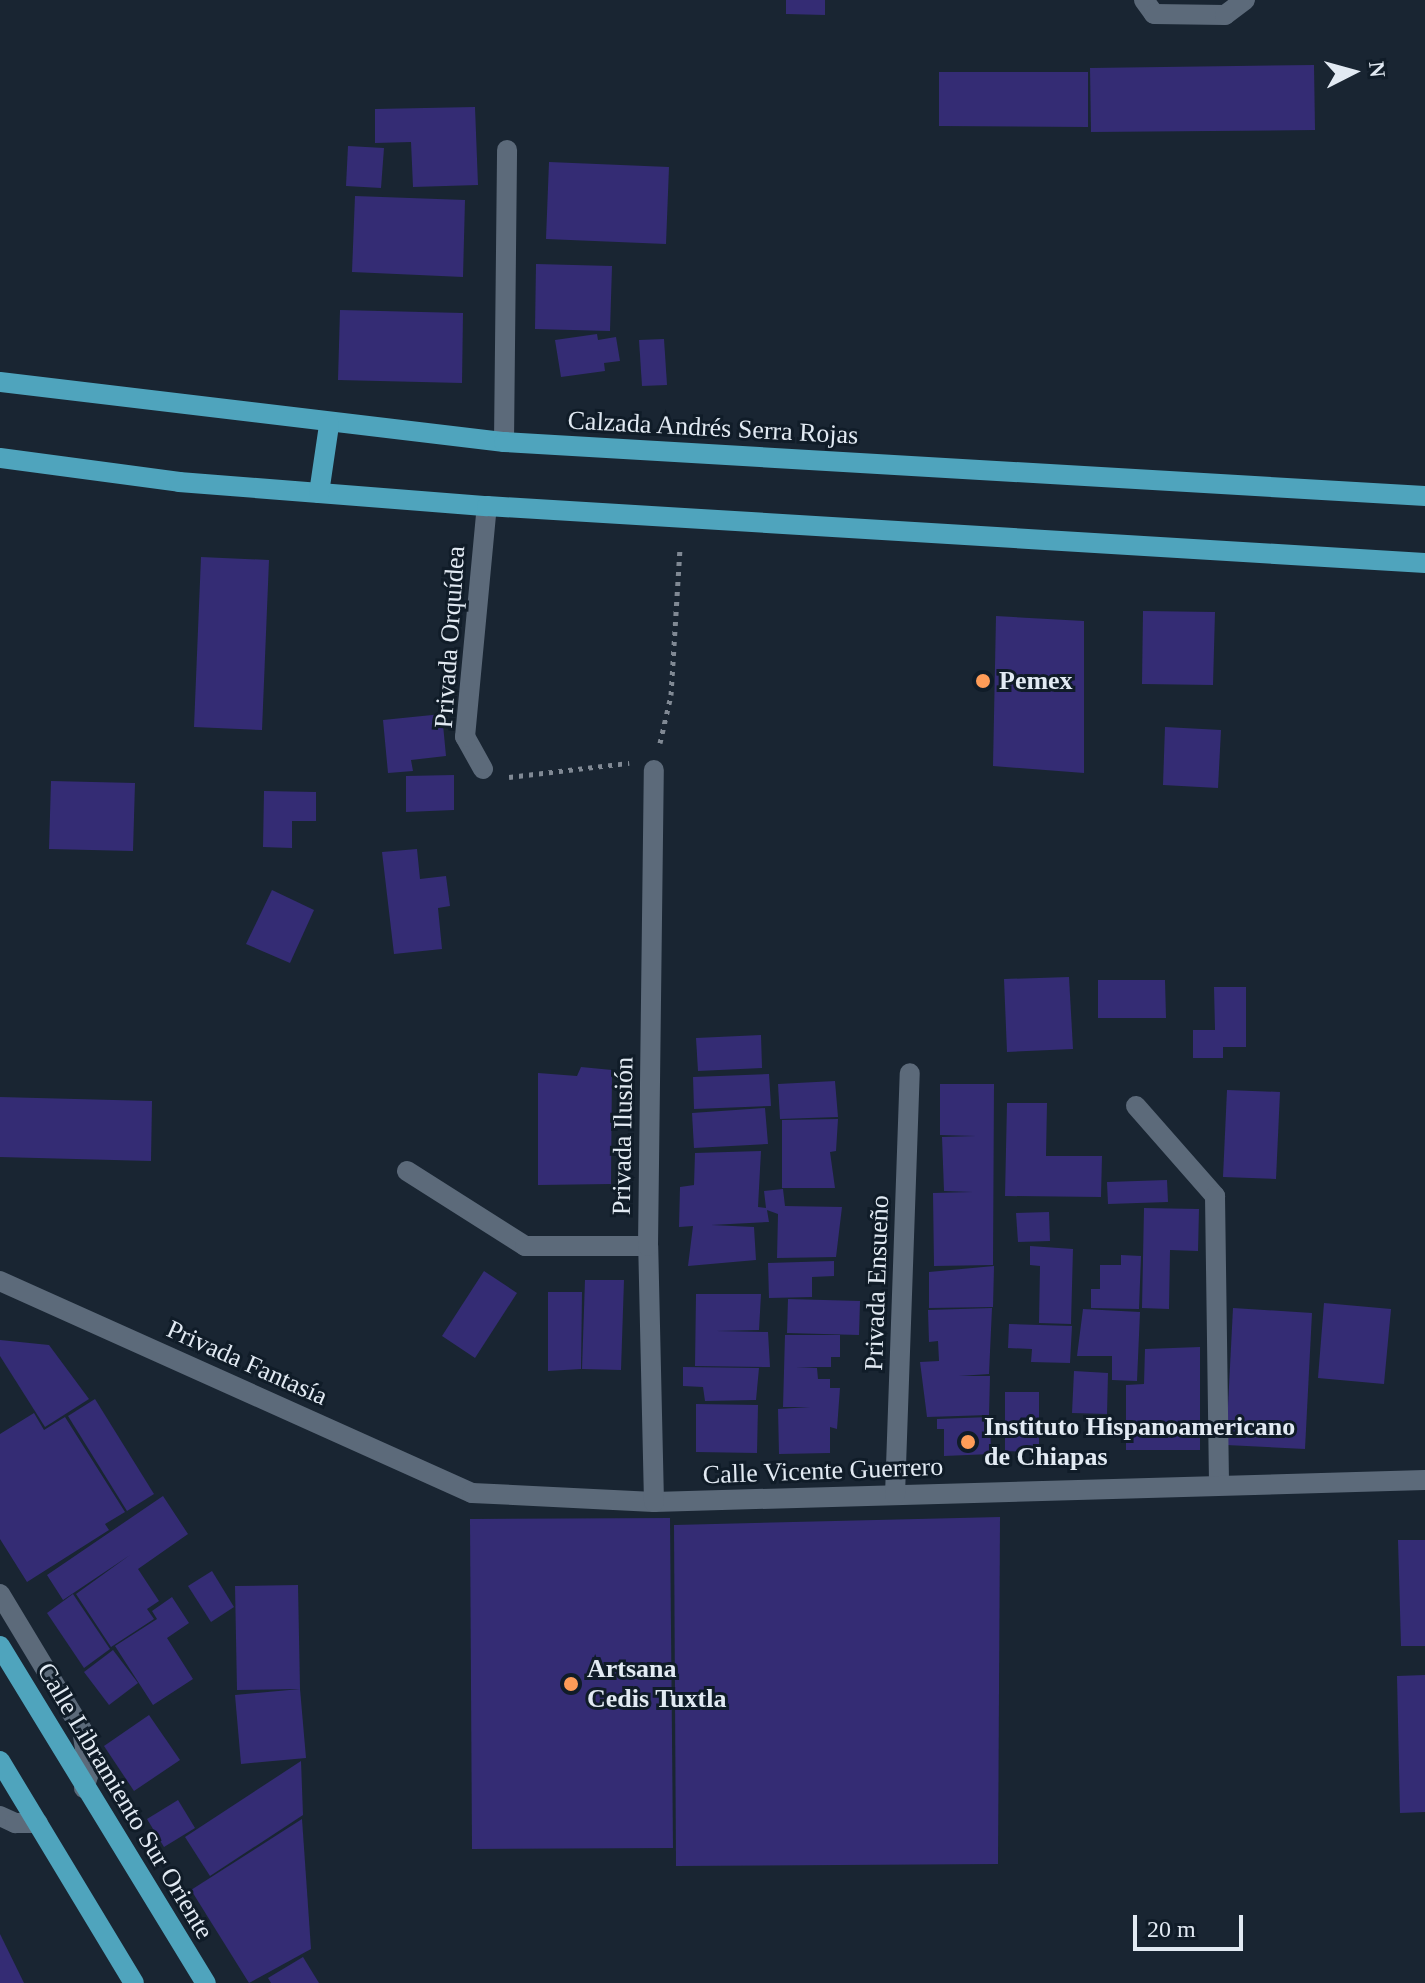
<!DOCTYPE html>
<html>
<head>
<meta charset="utf-8">
<style>
	body { margin:0 }
	#map { position:relative; width:1425px; height:1983px; overflow:hidden; background:#192532; font-family:Georgia,serif }
	div>[style] { position:absolute }
	.building>* { inset:0; background:#342c74 }
	.path>* { height:5px; margin-top:-2.5px; transform-origin:0; background:repeating-linear-gradient(90deg,#808994 0 4px,transparent 0 10px) }
	.minor>* { height:20px; margin:-10px; padding:0 10px; transform-origin:10px; border-radius:10px; background:#5c6a7a }
	.major>* { height:20px; margin:-10px; padding:0 10px; transform-origin:10px; border-radius:10px; background:#4fa4bd }
	.dots>* { width:22px; height:22px; translate:-50% -50%; box-sizing:border-box; border:4px solid #101c28; border-radius:50% }
	span { translate:-50% -50%; white-space:nowrap; text-align:center; line-height:1.15; -webkit-text-stroke:6px #101c28; paint-order:stroke }
	.street-label { font-size:26px; color:#e2eaf3 }
	.poi-label { font-size:26px; color:#e2eaf3; font-weight:700 }
	.left { translate:0 -50%; text-align:left }
	.north { position:absolute; left:1313px; top:32px; width:80px; height:80px; -webkit-text-stroke:6px #101c28; paint-order:stroke; rotate:84deg; font-size:22px; font-weight:700; line-height:32px; text-align:center; color:#e2eaf3 }
	.north::after { content:''; display:block; margin:auto; width:28px; height:36px; background:#e2eaf3; clip-path:polygon(50% 0,100% 100%,50% 72%,0 100%) }
	.scale { position:absolute; left:1133px; top:1915px; width:110px; height:36px; box-sizing:border-box; border:4px solid #e2eaf3; border-top:0; padding-left:10px; font-size:24px; line-height:28px; white-space:nowrap; color:#e2eaf3; -webkit-text-stroke:6px #101c28; paint-order:stroke }
</style>
</head>
<body>
<div id="map">
	<div class="building">
		<i style="clip-path:polygon(786px 0,825px 0,825px 15px,786px 14px)"></i>
		<i style="clip-path:polygon(1314px 65px,1315px 130px,1091px 132px,1090px 68px)"></i>
		<i style="clip-path:polygon(939px 72px,1088px 72px,1088px 127px,939px 126px)"></i>
		<i style="clip-path:polygon(475px 107px,478px 185px,413px 187px,411px 142px,375px 143px,375px 109px)"></i>
		<i style="clip-path:polygon(348px 146px,384px 148px,381px 188px,346px 186px)"></i>
		<i style="clip-path:polygon(549px 162px,669px 167px,666px 244px,546px 239px)"></i>
		<i style="clip-path:polygon(355px 196px,465px 200px,463px 277px,352px 272px)"></i>
		<i style="clip-path:polygon(536px 264px,612px 266px,610px 331px,535px 329px)"></i>
		<i style="clip-path:polygon(340px 310px,463px 313px,462px 383px,338px 380px)"></i>
		<i style="clip-path:polygon(597px 334px,598px 340px,616px 337px,620px 361px,604px 363px,605px 371px,561px 377px,555px 340px)"></i>
		<i style="clip-path:polygon(664px 339px,667px 385px,642px 386px,639px 340px)"></i>
		<i style="clip-path:polygon(201px 557px,269px 560px,262px 730px,194px 727px)"></i>
		<i style="clip-path:polygon(1143px 611px,1215px 612px,1213px 685px,1142px 684px)"></i>
		<i style="clip-path:polygon(996px 616px,1084px 621px,1084px 773px,993px 766px)"></i>
		<i style="clip-path:polygon(442px 714px,446px 756px,411px 760px,413px 771px,388px 773px,383px 720px)"></i>
		<i style="clip-path:polygon(1165px 727px,1221px 730px,1218px 788px,1163px 785px)"></i>
		<i style="clip-path:polygon(454px 775px,454px 810px,406px 812px,406px 776px)"></i>
		<i style="clip-path:polygon(51px 781px,135px 783px,133px 851px,49px 849px)"></i>
		<i style="clip-path:polygon(264px 791px,316px 792px,316px 821px,292px 821px,292px 848px,263px 847px)"></i>
		<i style="clip-path:polygon(417px 849px,420px 879px,446px 876px,450px 906px,438px 908px,442px 949px,394px 954px,382px 852px)"></i>
		<i style="clip-path:polygon(272px 890px,314px 910px,290px 963px,246px 944px)"></i>
		<i style="clip-path:polygon(1069px 977px,1073px 1049px,1007px 1052px,1004px 979px)"></i>
		<i style="clip-path:polygon(1098px 980px,1165px 980px,1166px 1018px,1098px 1018px)"></i>
		<i style="clip-path:polygon(1214px 987px,1246px 987px,1246px 1047px,1223px 1047px,1223px 1058px,1193px 1058px,1193px 1030px,1215px 1030px)"></i>
		<i style="clip-path:polygon(761px 1035px,762px 1068px,698px 1071px,696px 1038px)"></i>
		<i style="clip-path:polygon(581px 1067px,612px 1070px,611px 1184px,538px 1185px,538px 1073px,577px 1076px)"></i>
		<i style="clip-path:polygon(769px 1074px,771px 1106px,694px 1109px,693px 1077px)"></i>
		<i style="clip-path:polygon(835px 1081px,838px 1117px,780px 1119px,778px 1084px)"></i>
		<i style="clip-path:polygon(940px 1084px,994px 1084px,993px 1265px,934px 1266px,933px 1193px,973px 1192px,944px 1191px,942px 1137px,976px 1136px,940px 1135px)"></i>
		<i style="clip-path:polygon(1227px 1090px,1280px 1092px,1276px 1179px,1223px 1177px)"></i>
		<i style="clip-path:polygon(0 1097px,152px 1101px,151px 1161px,0 1157px)"></i>
		<i style="clip-path:polygon(1007px 1103px,1047px 1103px,1046px 1156px,1102px 1156px,1101px 1197px,1005px 1196px)"></i>
		<i style="clip-path:polygon(765px 1108px,768px 1144px,694px 1148px,692px 1113px)"></i>
		<i style="clip-path:polygon(838px 1119px,836px 1151px,830px 1152px,835px 1188px,782px 1188px,782px 1120px)"></i>
		<i style="clip-path:polygon(761px 1151px,758px 1207px,766px 1208px,764px 1191px,783px 1189px,785px 1206px,842px 1207px,836px 1257px,777px 1258px,778px 1214px,767px 1210px,769px 1222px,711px 1225px,754px 1227px,756px 1260px,688px 1266px,693px 1226px,679px 1227px,680px 1187px,694px 1185px,695px 1153px)"></i>
		<i style="clip-path:polygon(1167px 1180px,1168px 1202px,1108px 1204px,1107px 1182px)"></i>
		<i style="clip-path:polygon(1144px 1208px,1199px 1209px,1198px 1251px,1170px 1250px,1169px 1309px,1142px 1308px)"></i>
		<i style="clip-path:polygon(1049px 1212px,1050px 1241px,1018px 1242px,1016px 1213px)"></i>
		<i style="clip-path:polygon(1030px 1246px,1073px 1249px,1071px 1324px,1039px 1323px,1040px 1266px,1030px 1265px)"></i>
		<i style="clip-path:polygon(1121px 1255px,1141px 1256px,1139px 1309px,1091px 1308px,1091px 1289px,1100px 1289px,1100px 1265px,1121px 1265px)"></i>
		<i style="clip-path:polygon(834px 1261px,834px 1276px,812px 1277px,812px 1297px,769px 1298px,768px 1263px)"></i>
		<i style="clip-path:polygon(994px 1266px,993px 1307px,929px 1308px,929px 1272px)"></i>
		<i style="clip-path:polygon(484px 1271px,517px 1293px,475px 1358px,442px 1336px)"></i>
		<i style="clip-path:polygon(585px 1280px,624px 1280px,621px 1370px,582px 1369px)"></i>
		<i style="clip-path:polygon(548px 1292px,582px 1292px,581px 1369px,548px 1371px)"></i>
		<i style="clip-path:polygon(696px 1294px,761px 1294px,759px 1330px,716px 1331px,768px 1332px,770px 1367px,695px 1366px)"></i>
		<i style="clip-path:polygon(788px 1299px,860px 1301px,859px 1335px,787px 1333px)"></i>
		<i style="clip-path:polygon(1324px 1303px,1391px 1309px,1384px 1384px,1318px 1378px)"></i>
		<i style="clip-path:polygon(992px 1308px,989px 1374px,959px 1376px,990px 1376px,989px 1415px,927px 1417px,920px 1362px,939px 1361px,938px 1341px,929px 1342px,928px 1310px)"></i>
		<i style="clip-path:polygon(1233px 1308px,1312px 1313px,1305px 1449px,1226px 1445px)"></i>
		<i style="clip-path:polygon(1083px 1309px,1140px 1312px,1137px 1381px,1112px 1380px,1112px 1356px,1077px 1356px)"></i>
		<i style="clip-path:polygon(1009px 1324px,1072px 1326px,1070px 1363px,1031px 1362px,1032px 1349px,1008px 1348px)"></i>
		<i style="clip-path:polygon(785px 1335px,840px 1335px,840px 1357px,831px 1357px,831px 1367px,796px 1367px,817px 1368px,818px 1379px,830px 1379px,830px 1388px,840px 1388px,837px 1429px,830px 1427px,830px 1453px,779px 1454px,778px 1409px,810px 1407px,783px 1407px)"></i>
		<i style="clip-path:polygon(0 1340px,49px 1345px,89px 1399px,45px 1427px,0 1356px)"></i>
		<i style="clip-path:polygon(1200px 1347px,1200px 1450px,1126px 1450px,1126px 1385px,1144px 1384px,1145px 1349px)"></i>
		<i style="clip-path:polygon(683px 1367px,759px 1368px,756px 1400px,705px 1401px,703px 1387px,683px 1386px)"></i>
		<i style="clip-path:polygon(1074px 1371px,1108px 1373px,1107px 1414px,1072px 1413px)"></i>
		<i style="clip-path:polygon(1005px 1392px,1039px 1392px,1039px 1452px,1005px 1451px)"></i>
		<i style="clip-path:polygon(95px 1399px,154px 1494px,127px 1511px,68px 1416px)"></i>
		<i style="clip-path:polygon(696px 1404px,758px 1405px,757px 1453px,696px 1452px)"></i>
		<i style="clip-path:polygon(34px 1413px,44px 1430px,65px 1417px,125px 1512px,105px 1524px,109px 1530px,27px 1582px,0 1539px,0 1434px)"></i>
		<i style="clip-path:polygon(990px 1417px,991px 1454px,944px 1456px,944px 1429px,937px 1429px,937px 1419px)"></i>
		<i style="clip-path:polygon(163px 1496px,188px 1534px,138px 1569px,159px 1601px,147px 1609px,154px 1619px,111px 1647px,76px 1594px,130px 1555px,63px 1600px,47px 1575px)"></i>
		<i style="clip-path:polygon(1000px 1517px,998px 1864px,676px 1866px,674px 1525px)"></i>
		<i style="clip-path:polygon(670px 1518px,673px 1848px,472px 1849px,470px 1519px)"></i>
		<i style="clip-path:polygon(1398px 1540px,1425px 1540px,1425px 1646px,1401px 1646px)"></i>
		<i style="clip-path:polygon(212px 1571px,234px 1607px,211px 1622px,188px 1586px)"></i>
		<i style="clip-path:polygon(298px 1585px,300px 1689px,237px 1690px,235px 1586px)"></i>
		<i style="clip-path:polygon(73px 1594px,110px 1649px,84px 1668px,47px 1613px)"></i>
		<i style="clip-path:polygon(172px 1597px,189px 1623px,167px 1638px,193px 1679px,153px 1705px,115px 1646px,157px 1619px,152px 1611px)"></i>
		<i style="clip-path:polygon(113px 1650px,138px 1683px,109px 1705px,84px 1672px)"></i>
		<i style="clip-path:polygon(1425px 1675px,1425px 1812px,1400px 1813px,1397px 1676px)"></i>
		<i style="clip-path:polygon(300px 1689px,306px 1758px,241px 1764px,235px 1695px)"></i>
		<i style="clip-path:polygon(149px 1715px,180px 1760px,134px 1791px,104px 1746px)"></i>
		<i style="clip-path:polygon(301px 1761px,303px 1815px,210px 1876px,185px 1837px)"></i>
		<i style="clip-path:polygon(178px 1800px,195px 1828px,164px 1847px,147px 1819px)"></i>
		<i style="clip-path:polygon(302px 1819px,311px 1949px,249px 1983px,191px 1890px)"></i>
		<i style="clip-path:polygon(0 1934px,24px 1983px,0 1983px)"></i>
		<i style="clip-path:polygon(303px 1957px,319px 1983px,271px 1983px,268px 1978px)"></i>
	</div>
	<div class="path">
		<i style="left:660px;top:743px;width:49px;rotate:-77.1deg"></i>
		<i style="left:671px;top:695px;width:148px;rotate:-86.5deg"></i>
		<i style="left:509px;top:777px;width:121px;rotate:-6.7deg"></i>
	</div>
	<div class="minor">
		<i style="left:1144px;top:0;width:17px;rotate:54deg"></i>
		<i style="left:1154px;top:14px;width:71px;rotate:0.8deg"></i>
		<i style="left:1225px;top:15px;width:25px;rotate:-37deg"></i>
		<i style="left:504px;top:442px;width:292px;rotate:-89.4deg"></i>
		<i style="left:483px;top:769px;width:37px;rotate:-119deg"></i>
		<i style="left:465px;top:737px;width:232px;rotate:-84.6deg"></i>
		<i style="left:1136px;top:1106px;width:120px;rotate:48.7deg"></i>
		<i style="left:1215px;top:1196px;width:286px;rotate:89.2deg"></i>
		<i style="left:407px;top:1171px;width:140px;rotate:32.4deg"></i>
		<i style="left:525px;top:1246px;width:123px"></i>
		<i style="left:0;top:1281px;width:517px;rotate:24.19deg"></i>
		<i style="left:472px;top:1493px;width:182px;rotate:2.8deg"></i>
		<i style="left:654px;top:1502px;width:771px;rotate:-1.63deg"></i>
		<i style="left:895px;top:1495px;width:422px;rotate:-88deg"></i>
		<i style="left:654px;top:1502px;width:256px;rotate:-91.3deg"></i>
		<i style="left:648px;top:1246px;width:476px;rotate:-89.3deg"></i>
		<i style="left:0;top:1594px;width:159px;rotate:58.9deg"></i>
		<i style="left:82px;top:1730px;width:44px;rotate:80.8deg"></i>
		<i style="left:89px;top:1773px;width:16px;rotate:108deg"></i>
		<i style="left:0;top:1816px;width:17px;rotate:25deg"></i>
		<i style="left:15px;top:1823px;width:23px"></i>
	</div>
	<div class="major">
		<i style="left:0;top:382px;width:508px;rotate:6.79deg"></i>
		<i style="left:504px;top:442px;width:923px;rotate:3.36deg"></i>
		<i style="left:0;top:458px;width:181px;rotate:7.6deg"></i>
		<i style="left:179px;top:482px;width:309px;rotate:4.5deg"></i>
		<i style="left:487px;top:506px;width:940px;rotate:3.48deg"></i>
		<i style="left:319px;top:493px;width:69px;rotate:-81.6deg"></i>
		<i style="left:0;top:1646px;width:395px;rotate:58.6deg"></i>
		<i style="left:0;top:1761px;width:259px;rotate:58.9deg"></i>
	</div>
	<div class="dots">
		<i style="left:983px;top:681px;background:#fe9c58"></i>
		<i style="left:968px;top:1442px;background:#fe9c58"></i>
		<i style="left:571px;top:1684px;background:#fe9c58"></i>
	</div>
	<div class="street-label">
		<span style="left:713px;top:428px;rotate:3deg">Calzada Andrés Serra Rojas</span>
		<span style="left:450px;top:637px;rotate:-86deg">Privada Orquídea</span>
		<span style="left:623px;top:1136px;rotate:-89deg">Privada Ilusión</span>
		<span style="left:877px;top:1283px;rotate:-88deg">Privada Ensueño</span>
		<span style="left:247px;top:1363px;rotate:24deg">Privada Fantasía</span>
		<span style="left:823px;top:1471px;rotate:-2deg">Calle Vicente Guerrero</span>
		<span style="left:125px;top:1801px;rotate:59deg">Calle Libramiento Sur Oriente</span>
	</div>
	<div class="poi-label">
		<span class="left" style="left:999px;top:681px">Pemex</span>
		<span class="left" style="left:984px;top:1442px">Instituto Hispanoamericano<br>de Chiapas</span>
		<span class="left" style="left:587px;top:1684px">Artsana<br>Cedis Tuxtla</span>
	</div>
	<div class="north">N</div>
	<div class="scale">20 m</div>
</div>
</body>
</html>
